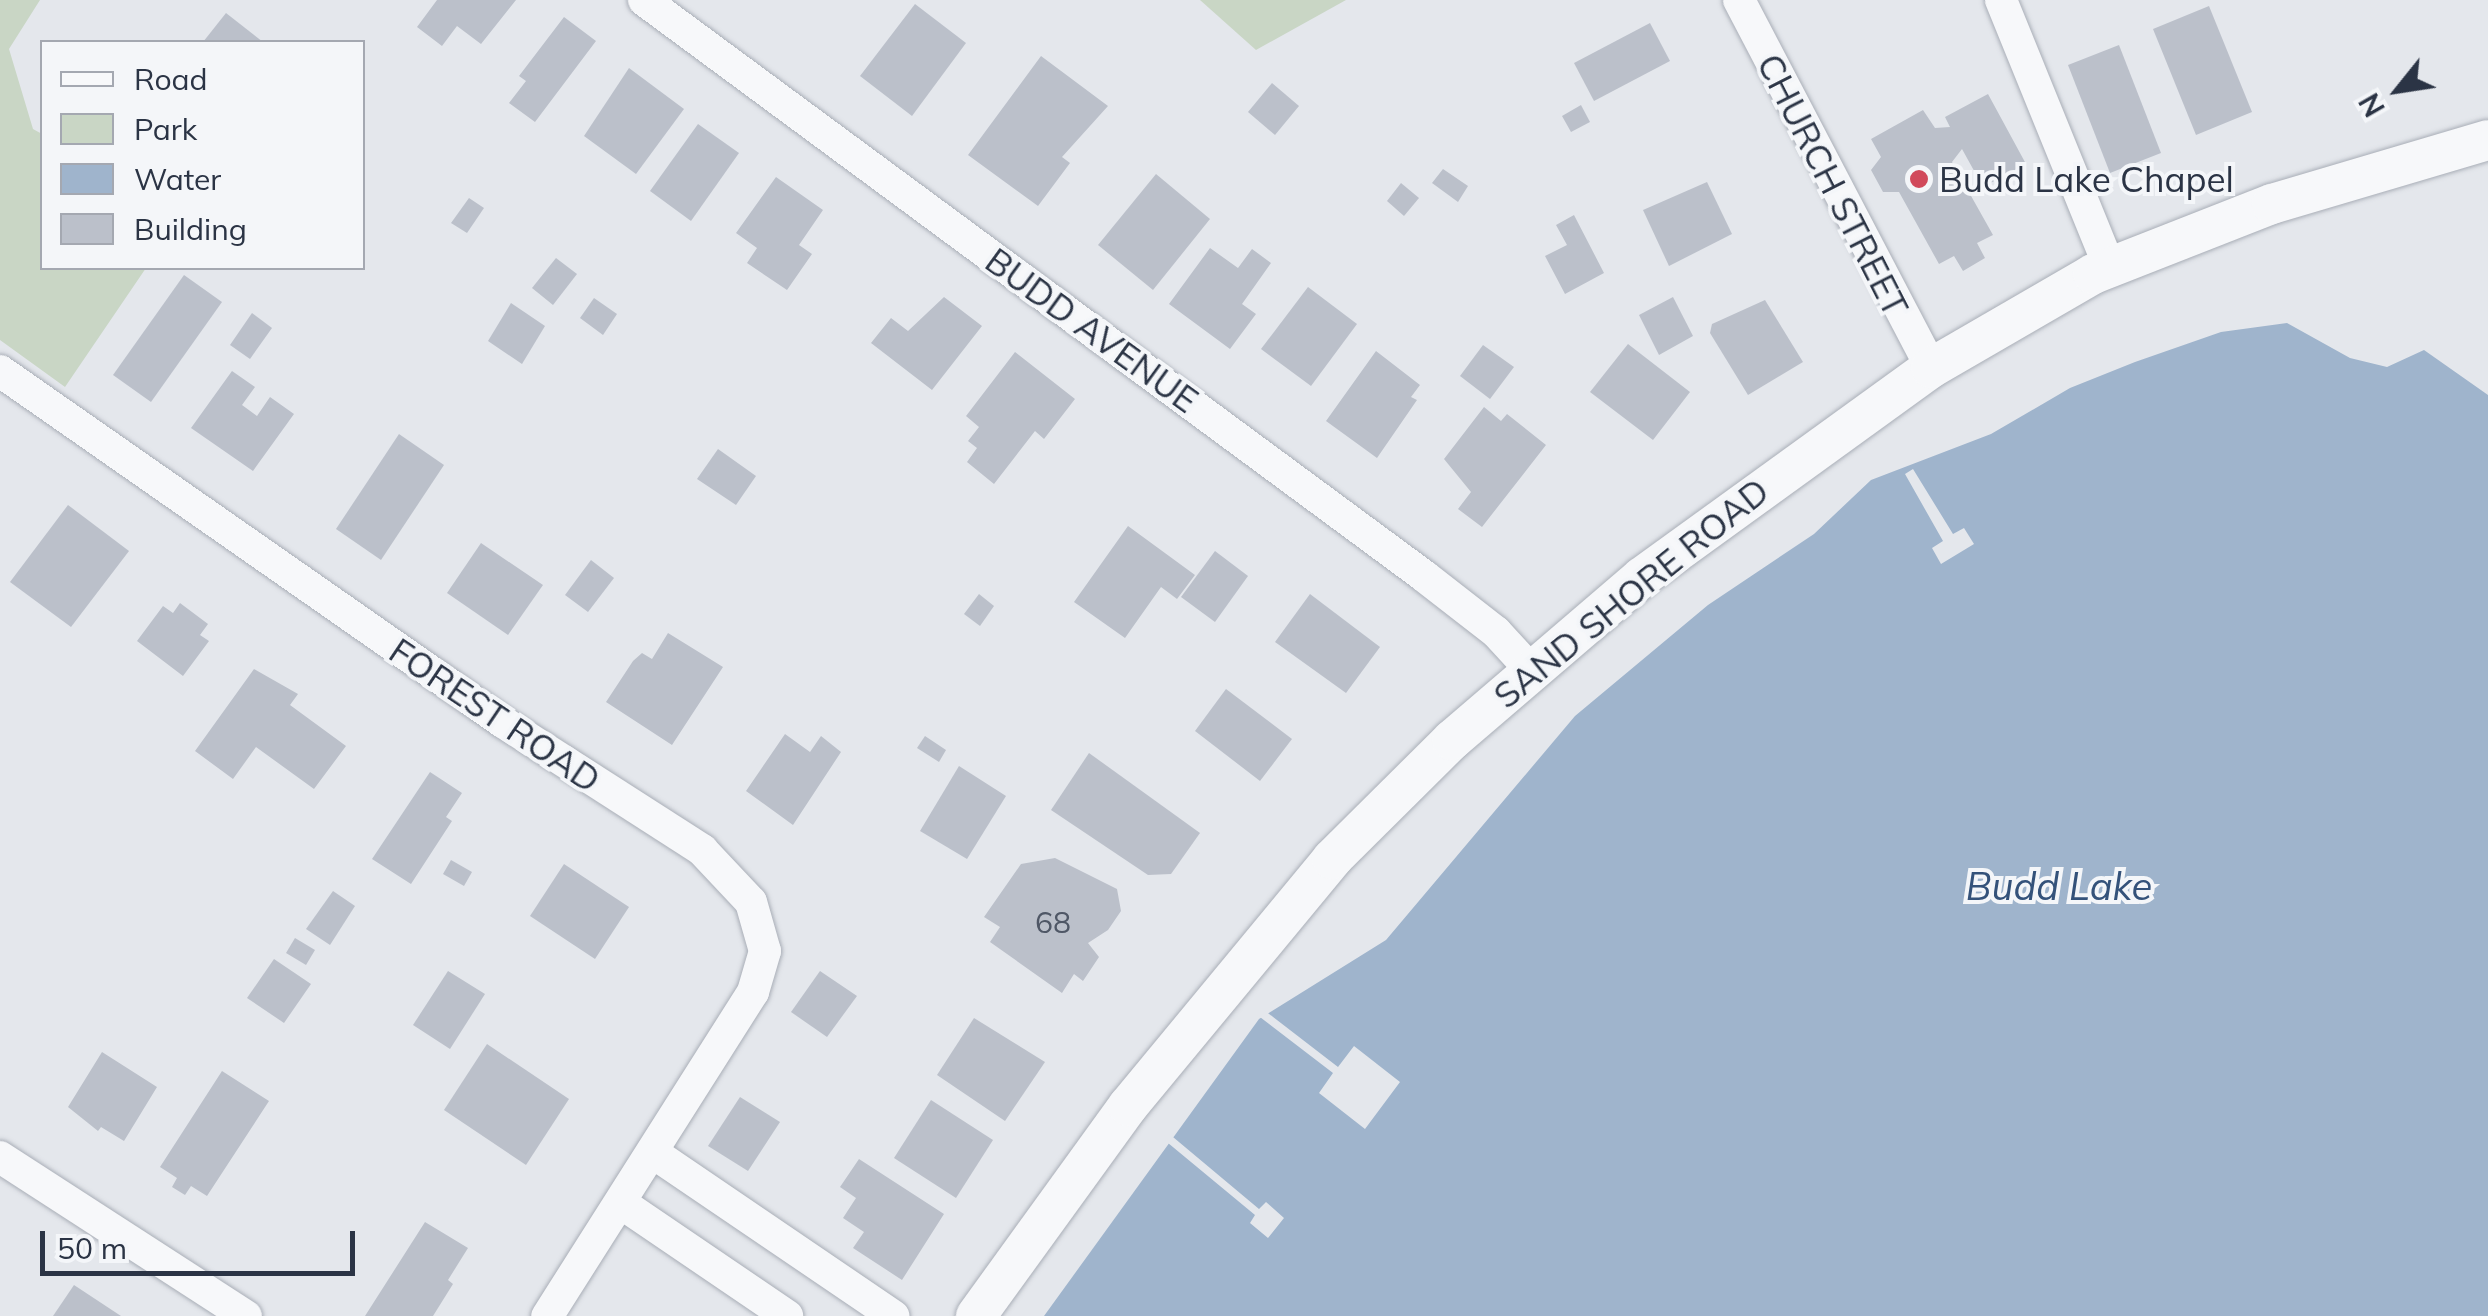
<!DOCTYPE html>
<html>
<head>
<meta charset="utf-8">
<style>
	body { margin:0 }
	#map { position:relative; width:2488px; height:1316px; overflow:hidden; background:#e4e7ec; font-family:Mulish,sans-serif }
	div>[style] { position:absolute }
	.green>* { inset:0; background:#c9d6c5 }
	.water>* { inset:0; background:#9fb4cc }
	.pier>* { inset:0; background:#e4e7ec }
	.building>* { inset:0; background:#bbc0ca }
	.roads { filter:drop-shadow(0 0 2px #a9aeb7) drop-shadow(0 0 2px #a9aeb7) }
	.minor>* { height:32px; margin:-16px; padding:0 16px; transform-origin:16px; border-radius:16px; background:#f7f8fa }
	.tertiary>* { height:40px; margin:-20px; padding:0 20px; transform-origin:20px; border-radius:20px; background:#f7f8fa }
	.dots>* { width:28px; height:28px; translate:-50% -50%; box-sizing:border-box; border:5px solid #f4f6f9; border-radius:50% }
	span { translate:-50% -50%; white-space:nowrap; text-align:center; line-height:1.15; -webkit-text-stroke:8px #f4f6f9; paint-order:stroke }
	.number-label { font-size:30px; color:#4f5766 }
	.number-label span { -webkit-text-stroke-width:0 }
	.poi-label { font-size:35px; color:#2b3445 }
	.left { translate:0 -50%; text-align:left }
	.street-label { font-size:35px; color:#2b3445 }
	.water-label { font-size:38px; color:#34527a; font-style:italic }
	.legend { position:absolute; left:40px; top:40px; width:325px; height:230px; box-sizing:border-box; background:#f4f6f9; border:2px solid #a4a8b1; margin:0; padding:12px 18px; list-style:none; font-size:30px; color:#2b3445 }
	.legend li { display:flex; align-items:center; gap:20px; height:50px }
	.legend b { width:50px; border:2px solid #a4a8b1 }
	.north { position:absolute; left:2348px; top:40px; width:100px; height:100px; -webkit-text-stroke:8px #f4f6f9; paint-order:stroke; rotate:240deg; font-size:28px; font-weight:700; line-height:40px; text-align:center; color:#2b3445 }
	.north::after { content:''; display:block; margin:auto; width:35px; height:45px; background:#2b3445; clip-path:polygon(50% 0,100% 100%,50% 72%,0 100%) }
	.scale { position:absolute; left:40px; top:1231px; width:315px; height:45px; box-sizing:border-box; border:5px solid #2b3445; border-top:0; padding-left:12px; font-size:30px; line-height:35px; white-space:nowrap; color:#2b3445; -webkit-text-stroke:8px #f4f6f9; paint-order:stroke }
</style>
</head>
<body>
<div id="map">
	<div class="green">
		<i style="clip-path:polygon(0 0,40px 0,9px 49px,33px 129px,42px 134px,42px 268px,146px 268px,65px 387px,0 340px)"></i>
		<i style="clip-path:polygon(1200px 0,1346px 0,1256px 50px)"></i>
	</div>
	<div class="water">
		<i style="clip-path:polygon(2287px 323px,2350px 358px,2387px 367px,2424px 350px,2488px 395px,2488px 1316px,1044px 1316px,1259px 1019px,1386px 940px,1575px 716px,1708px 605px,1814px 534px,1871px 480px,1991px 434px,2070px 388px,2135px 362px,2221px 332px)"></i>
	</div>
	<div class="pier">
		<i style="clip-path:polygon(1913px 469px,1953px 534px,1964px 528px,1974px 544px,1941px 564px,1932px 548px,1943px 541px,1905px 474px)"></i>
		<i style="clip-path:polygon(1264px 1010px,1338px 1067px,1354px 1046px,1400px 1082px,1365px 1129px,1319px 1093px,1333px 1073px,1256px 1014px)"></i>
		<i style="clip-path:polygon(1167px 1132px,1259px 1209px,1266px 1202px,1284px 1218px,1268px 1238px,1250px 1223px,1255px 1215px,1162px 1138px)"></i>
	</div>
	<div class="building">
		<i style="clip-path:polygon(437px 0,516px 0,481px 44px,457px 26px,442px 46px,417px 27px)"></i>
		<i style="clip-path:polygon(915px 4px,966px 43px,912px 116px,860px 76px)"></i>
		<i style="clip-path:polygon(2209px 6px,2252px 112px,2196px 135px,2153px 29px)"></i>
		<i style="clip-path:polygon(226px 13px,263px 42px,203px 42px)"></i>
		<i style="clip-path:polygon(564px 17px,596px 41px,535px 122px,509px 103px,526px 81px,519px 76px)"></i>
		<i style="clip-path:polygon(1650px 23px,1670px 61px,1594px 101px,1574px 63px)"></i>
		<i style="clip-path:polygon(2119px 45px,2161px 153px,2110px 173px,2068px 65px)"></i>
		<i style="clip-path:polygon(1041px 56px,1108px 106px,1062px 157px,1070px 163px,1038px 206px,968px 155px)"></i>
		<i style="clip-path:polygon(629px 68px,684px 109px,636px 174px,584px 136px)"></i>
		<i style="clip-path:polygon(1272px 83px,1299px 106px,1275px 135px,1248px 112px)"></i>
		<i style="clip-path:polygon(1988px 94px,2026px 164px,1983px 187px,1962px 149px,1952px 162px,1993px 235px,1977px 243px,1985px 258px,1963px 271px,1954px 256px,1939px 264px,1899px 192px,1883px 192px,1871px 170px,1881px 157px,1871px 139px,1923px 110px,1935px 128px,1950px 127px,1945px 117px)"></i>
		<i style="clip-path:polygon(1581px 105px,1590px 122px,1571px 132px,1562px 116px)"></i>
		<i style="clip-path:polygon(698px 124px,739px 153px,691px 221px,650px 191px)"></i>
		<i style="clip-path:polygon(1443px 169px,1468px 186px,1458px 202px,1432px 183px)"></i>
		<i style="clip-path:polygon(1156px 174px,1210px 219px,1153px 290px,1098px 245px)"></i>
		<i style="clip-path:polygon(776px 177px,823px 210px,799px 245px,812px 254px,787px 290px,747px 263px,757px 248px,736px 233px)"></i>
		<i style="clip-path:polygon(1707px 182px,1732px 234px,1669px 266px,1643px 210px)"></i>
		<i style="clip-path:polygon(1401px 183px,1419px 198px,1404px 216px,1387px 201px)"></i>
		<i style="clip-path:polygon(469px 198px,484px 208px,467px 233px,451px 223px)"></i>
		<i style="clip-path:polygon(1574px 215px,1604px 273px,1565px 294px,1545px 256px,1567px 245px,1556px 225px)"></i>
		<i style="clip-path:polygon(1210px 248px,1238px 268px,1252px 249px,1271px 263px,1242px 304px,1256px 314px,1230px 349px,1169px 304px)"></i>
		<i style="clip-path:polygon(556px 258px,577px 274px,553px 305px,532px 288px)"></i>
		<i style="clip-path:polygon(184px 275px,222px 302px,151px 402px,113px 375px)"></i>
		<i style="clip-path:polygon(1308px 287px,1357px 324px,1311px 386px,1261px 349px)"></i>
		<i style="clip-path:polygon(944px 297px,982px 326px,932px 390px,871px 343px,891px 318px,908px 331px)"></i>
		<i style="clip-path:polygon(1673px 297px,1693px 336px,1659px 355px,1639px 315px)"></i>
		<i style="clip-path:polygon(594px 298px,617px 314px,603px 335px,580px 318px)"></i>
		<i style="clip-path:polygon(1765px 300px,1803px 362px,1748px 395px,1710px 333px,1712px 324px)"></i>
		<i style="clip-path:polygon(511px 303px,545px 326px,522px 364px,488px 341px)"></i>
		<i style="clip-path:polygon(252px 313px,272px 328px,250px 359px,230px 345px)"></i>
		<i style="clip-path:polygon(1628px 344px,1690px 392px,1653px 440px,1590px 392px)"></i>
		<i style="clip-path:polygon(1483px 345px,1514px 367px,1490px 399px,1460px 376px)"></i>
		<i style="clip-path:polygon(1376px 351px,1420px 385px,1411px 397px,1417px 400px,1377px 458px,1326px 421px)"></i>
		<i style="clip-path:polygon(1015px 352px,1075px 399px,1044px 439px,1035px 431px,994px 484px,967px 462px,977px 448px,968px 441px,979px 427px,966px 416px)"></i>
		<i style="clip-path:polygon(232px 371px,255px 387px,242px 405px,257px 416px,270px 397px,294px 414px,253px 471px,191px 428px)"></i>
		<i style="clip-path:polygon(1484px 407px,1501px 421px,1507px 414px,1546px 445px,1482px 527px,1458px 509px,1471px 492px,1444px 459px)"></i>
		<i style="clip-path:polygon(399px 434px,444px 465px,381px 560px,336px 529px)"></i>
		<i style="clip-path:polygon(718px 449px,756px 476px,736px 505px,697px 479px)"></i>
		<i style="clip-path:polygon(68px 505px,129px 551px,71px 627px,10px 582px)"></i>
		<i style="clip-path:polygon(1128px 526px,1195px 575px,1177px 599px,1161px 587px,1125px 638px,1074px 602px)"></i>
		<i style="clip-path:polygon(481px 543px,543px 585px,508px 635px,447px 593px)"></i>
		<i style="clip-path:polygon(1215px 551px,1248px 576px,1215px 622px,1181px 597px)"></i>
		<i style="clip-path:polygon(591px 560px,614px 578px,588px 612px,565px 595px)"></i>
		<i style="clip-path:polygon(979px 594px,994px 606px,980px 626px,964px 614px)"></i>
		<i style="clip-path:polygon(1310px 594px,1380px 647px,1346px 693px,1275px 642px)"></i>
		<i style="clip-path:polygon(180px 603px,208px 624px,200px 635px,209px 641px,183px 676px,137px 641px,163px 606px,173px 613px)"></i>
		<i style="clip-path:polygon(668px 633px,723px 667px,672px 745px,606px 702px,633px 661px,642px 653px,652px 659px)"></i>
		<i style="clip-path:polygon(254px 669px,298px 694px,290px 705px,346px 746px,314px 789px,256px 747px,233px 779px,195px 751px)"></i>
		<i style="clip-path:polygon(1226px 689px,1292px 739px,1260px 781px,1195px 731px)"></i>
		<i style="clip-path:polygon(785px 734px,810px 752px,821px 736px,841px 752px,793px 825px,746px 791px)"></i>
		<i style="clip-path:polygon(925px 736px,946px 750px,939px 762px,917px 748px)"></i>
		<i style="clip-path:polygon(1089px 753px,1200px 833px,1171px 874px,1148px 875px,1051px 810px)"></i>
		<i style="clip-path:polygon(959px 766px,1006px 796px,967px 859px,920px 831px)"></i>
		<i style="clip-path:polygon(430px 772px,462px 793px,446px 817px,452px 821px,411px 884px,372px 859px)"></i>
		<i style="clip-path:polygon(1055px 858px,1117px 889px,1121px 911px,1108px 930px,1088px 943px,1099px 957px,1083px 981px,1074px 974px,1062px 993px,990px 942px,1000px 927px,984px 917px,1021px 864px)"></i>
		<i style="clip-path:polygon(451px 860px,472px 872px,464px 886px,443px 874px)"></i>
		<i style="clip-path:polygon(564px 864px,629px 907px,595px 959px,530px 916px)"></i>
		<i style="clip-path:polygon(333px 891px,355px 906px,330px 945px,306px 929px)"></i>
		<i style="clip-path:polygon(295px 938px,315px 950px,306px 965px,286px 953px)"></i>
		<i style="clip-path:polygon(274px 959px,311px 984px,284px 1023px,247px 998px)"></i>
		<i style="clip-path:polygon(448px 971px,485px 994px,450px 1049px,413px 1025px)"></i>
		<i style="clip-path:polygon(820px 971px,857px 996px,827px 1037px,791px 1012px)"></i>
		<i style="clip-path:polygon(974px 1018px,1045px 1062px,1005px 1121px,937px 1075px)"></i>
		<i style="clip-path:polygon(487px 1044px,569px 1099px,526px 1165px,444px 1110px)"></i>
		<i style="clip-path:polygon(102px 1052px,157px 1087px,124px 1141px,101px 1127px,98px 1131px,68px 1107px)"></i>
		<i style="clip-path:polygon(222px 1071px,269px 1101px,207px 1196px,191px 1186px,185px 1195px,172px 1187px,177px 1178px,160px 1167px)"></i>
		<i style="clip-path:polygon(740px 1097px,780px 1122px,748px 1171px,708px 1146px)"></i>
		<i style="clip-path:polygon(931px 1100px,993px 1140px,956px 1198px,894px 1158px)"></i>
		<i style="clip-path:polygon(859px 1159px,944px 1214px,902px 1280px,853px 1248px,864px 1232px,843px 1218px,856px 1198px,840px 1187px)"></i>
		<i style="clip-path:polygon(425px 1222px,468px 1248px,448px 1280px,453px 1284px,433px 1316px,365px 1316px)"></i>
		<i style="clip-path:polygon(74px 1285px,121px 1316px,53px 1316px)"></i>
	</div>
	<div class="roads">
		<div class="minor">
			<i style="left:644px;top:0;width:970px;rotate:36.44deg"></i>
			<i style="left:1424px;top:576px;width:91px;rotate:37.9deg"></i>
			<i style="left:1496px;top:632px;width:52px;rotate:47.4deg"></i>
			<i style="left:1739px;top:0;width:415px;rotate:62.4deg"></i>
			<i style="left:2001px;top:0;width:287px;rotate:67.9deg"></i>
			<i style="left:0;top:371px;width:613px;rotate:34.91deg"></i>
			<i style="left:503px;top:722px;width:237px;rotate:32.7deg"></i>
			<i style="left:702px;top:850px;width:71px;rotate:46.7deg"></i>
			<i style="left:751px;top:902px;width:51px;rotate:74.1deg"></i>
			<i style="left:765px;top:951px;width:43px;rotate:106.3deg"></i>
			<i style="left:753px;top:992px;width:384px;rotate:122.4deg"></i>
			<i style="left:652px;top:1152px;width:292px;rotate:34.2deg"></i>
			<i style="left:0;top:1157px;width:293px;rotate:32.9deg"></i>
			<i style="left:621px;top:1203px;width:201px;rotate:34.2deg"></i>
		</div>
		<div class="tertiary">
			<i style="left:976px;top:1316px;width:259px;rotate:-54.1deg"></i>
			<i style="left:1128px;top:1106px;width:320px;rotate:-50.4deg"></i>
			<i style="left:1332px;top:859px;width:169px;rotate:-44.8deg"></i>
			<i style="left:1452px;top:740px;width:250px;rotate:-40.6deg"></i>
			<i style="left:1642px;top:577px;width:357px;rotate:-35.9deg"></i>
			<i style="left:1931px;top:368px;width:187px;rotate:-30.1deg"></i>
			<i style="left:2093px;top:274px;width:192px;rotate:-21.4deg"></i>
			<i style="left:2272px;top:204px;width:225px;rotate:-16.5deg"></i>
		</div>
	</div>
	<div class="dots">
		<i style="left:1919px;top:179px;background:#d1495b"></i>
	</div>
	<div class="number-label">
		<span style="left:1053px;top:922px">68</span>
	</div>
	<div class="poi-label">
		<span class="left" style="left:1939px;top:179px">Budd Lake Chapel</span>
	</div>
	<div class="street-label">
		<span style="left:1833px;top:185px;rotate:63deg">CHURCH STREET</span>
		<span style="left:1092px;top:330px;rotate:36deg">BUDD AVENUE</span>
		<span style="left:1631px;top:593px;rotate:-39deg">SAND SHORE ROAD</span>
		<span style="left:495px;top:715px;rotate:34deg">FOREST ROAD</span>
	</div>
	<div class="water-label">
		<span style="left:2059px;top:887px">Budd Lake</span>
	</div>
	<ul class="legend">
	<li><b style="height:12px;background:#f7f8fa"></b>Road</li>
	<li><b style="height:28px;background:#c9d6c5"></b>Park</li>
	<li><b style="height:28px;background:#9fb4cc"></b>Water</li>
	<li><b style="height:28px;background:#bbc0ca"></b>Building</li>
	</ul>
	<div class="north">N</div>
	<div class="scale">50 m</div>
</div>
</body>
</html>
